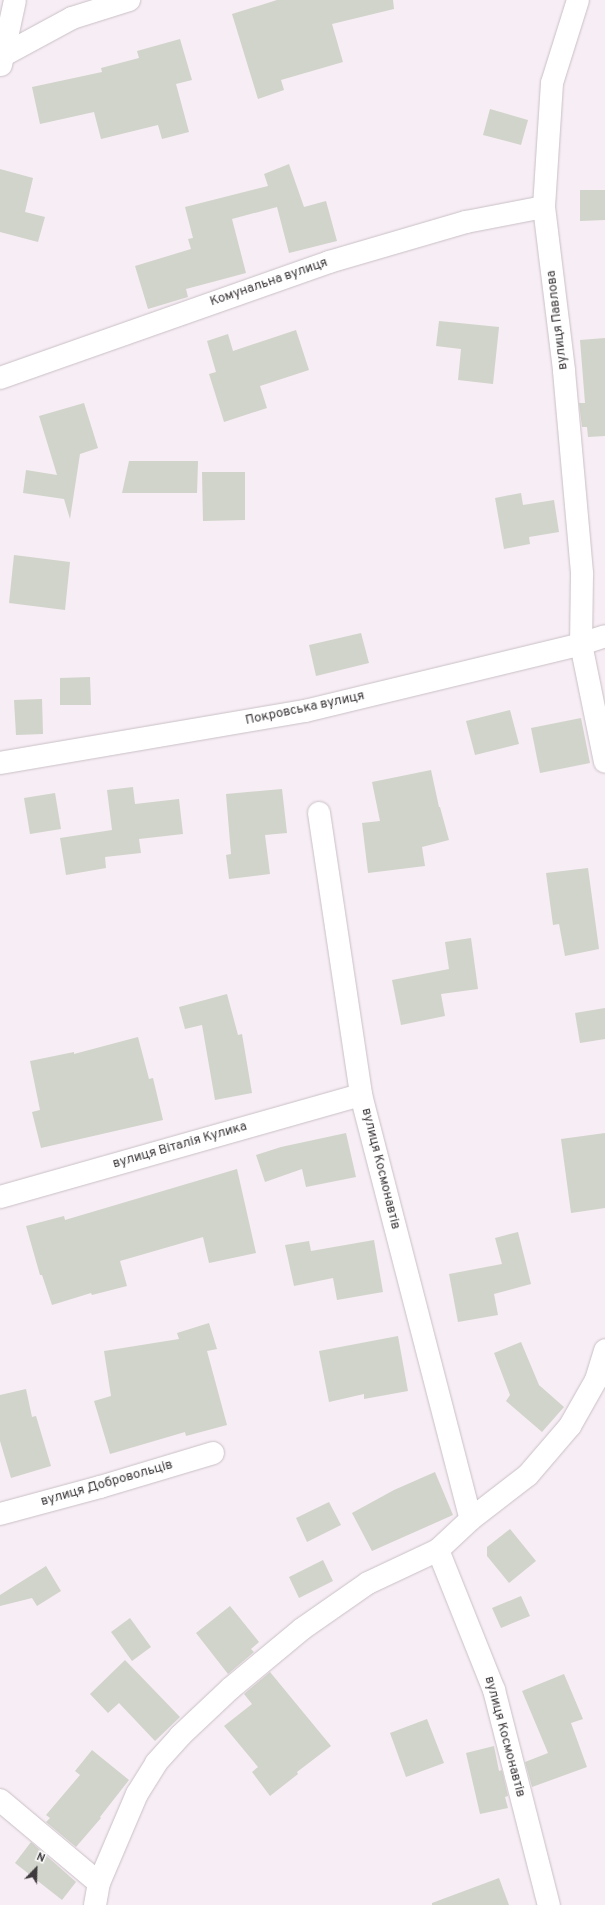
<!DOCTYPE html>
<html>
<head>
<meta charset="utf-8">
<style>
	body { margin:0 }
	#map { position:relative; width:605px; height:1905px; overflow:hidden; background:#f7edf4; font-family:Overpass,sans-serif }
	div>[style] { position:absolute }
	.building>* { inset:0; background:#d1d4ca }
	.roads { filter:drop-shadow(0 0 1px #c9c0c6) drop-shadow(0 0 1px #c9c0c6) }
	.minor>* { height:22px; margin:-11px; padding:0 11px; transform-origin:11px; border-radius:11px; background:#fff }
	span { translate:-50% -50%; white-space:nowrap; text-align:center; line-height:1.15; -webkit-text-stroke:3px #fefefe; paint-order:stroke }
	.street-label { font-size:13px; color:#3d393c }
	.north { position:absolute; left:16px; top:1849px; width:40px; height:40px; -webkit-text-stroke:3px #fefefe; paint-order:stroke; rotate:23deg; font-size:11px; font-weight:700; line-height:16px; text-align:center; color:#3d393c }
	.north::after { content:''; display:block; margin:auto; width:14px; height:18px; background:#3d393c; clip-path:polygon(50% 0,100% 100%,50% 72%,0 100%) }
</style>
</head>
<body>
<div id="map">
	<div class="building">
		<i style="clip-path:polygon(277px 0,393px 0,394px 9px,332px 24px,343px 62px,281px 80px,284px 90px,258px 99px,232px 14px)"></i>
		<i style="clip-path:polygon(180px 39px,192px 80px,176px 84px,189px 132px,162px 139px,158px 125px,101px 139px,94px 112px,40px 124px,32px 87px,102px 72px,101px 68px,139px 58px,137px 51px)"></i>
		<i style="clip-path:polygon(490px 109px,528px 120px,521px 145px,483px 135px)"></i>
		<i style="clip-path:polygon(289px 164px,304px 207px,326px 201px,337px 241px,289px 253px,277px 207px,232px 219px,246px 273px,186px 289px,188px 297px,148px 309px,135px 266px,191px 249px,188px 239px,193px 238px,185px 207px,268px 186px,264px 174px)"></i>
		<i style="clip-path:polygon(0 169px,33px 178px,25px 212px,45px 217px,38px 242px,0 232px)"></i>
		<i style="clip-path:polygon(580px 190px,605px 190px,605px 220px,580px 221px)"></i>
		<i style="clip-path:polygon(439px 321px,499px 327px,493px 384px,458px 380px,461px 349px,436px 346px)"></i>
		<i style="clip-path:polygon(296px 330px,309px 370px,260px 386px,267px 408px,224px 422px,209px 374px,216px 372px,207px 341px,228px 334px,233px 351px)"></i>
		<i style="clip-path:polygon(605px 338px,605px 436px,588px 437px,587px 427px,582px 427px,579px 403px,585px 403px,580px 340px)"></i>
		<i style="clip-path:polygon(84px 403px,98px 448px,80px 454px,70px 519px,64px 499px,23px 493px,26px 470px,57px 475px,39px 416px)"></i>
		<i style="clip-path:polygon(129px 461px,198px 461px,197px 493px,122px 493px)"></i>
		<i style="clip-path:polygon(202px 472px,245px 472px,245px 520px,203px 521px)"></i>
		<i style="clip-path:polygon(521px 493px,523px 505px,554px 500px,559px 532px,529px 537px,530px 544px,504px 549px,495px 498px)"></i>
		<i style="clip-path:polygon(14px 555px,70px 562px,65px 610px,9px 603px)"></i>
		<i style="clip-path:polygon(361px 633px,369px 663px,316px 676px,309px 645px)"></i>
		<i style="clip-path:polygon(90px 677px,91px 705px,60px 705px,60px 678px)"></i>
		<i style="clip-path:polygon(42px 699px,43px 734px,16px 735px,14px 700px)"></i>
		<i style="clip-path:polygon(510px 710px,519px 744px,475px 755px,466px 721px)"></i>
		<i style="clip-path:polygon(581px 718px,590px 763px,540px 773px,531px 728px)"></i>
		<i style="clip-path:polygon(431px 770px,439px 807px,440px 807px,449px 840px,422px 847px,425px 866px,368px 873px,362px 823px,380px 821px,372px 782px)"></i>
		<i style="clip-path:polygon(133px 787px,135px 804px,179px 799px,183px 834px,139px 839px,141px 853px,105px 857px,106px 868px,66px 875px,60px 838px,112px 830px,107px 790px)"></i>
		<i style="clip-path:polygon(282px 789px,287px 833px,265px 835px,270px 874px,229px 879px,226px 855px,231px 854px,226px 794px)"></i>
		<i style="clip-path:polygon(55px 793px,61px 829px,30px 834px,24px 798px)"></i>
		<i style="clip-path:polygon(588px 868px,599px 949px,565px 956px,559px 924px,553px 925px,546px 873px)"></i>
		<i style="clip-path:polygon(471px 938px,478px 989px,441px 994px,445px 1016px,401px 1025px,392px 980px,449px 969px,445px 942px)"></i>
		<i style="clip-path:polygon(227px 994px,238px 1035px,242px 1034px,252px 1093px,215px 1100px,202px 1025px,185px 1029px,179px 1007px)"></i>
		<i style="clip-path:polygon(605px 1008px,605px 1039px,580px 1043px,575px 1013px)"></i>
		<i style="clip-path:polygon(138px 1037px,149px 1079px,153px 1078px,163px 1120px,41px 1148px,32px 1112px,40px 1110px,30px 1061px,74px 1052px,74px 1054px)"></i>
		<i style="clip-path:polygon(346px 1133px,356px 1177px,306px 1187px,302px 1169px,265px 1182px,256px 1155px,281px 1147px)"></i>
		<i style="clip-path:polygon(605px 1133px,605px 1208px,571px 1213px,561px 1139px)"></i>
		<i style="clip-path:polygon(237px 1169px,256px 1253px,209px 1263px,203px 1237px,120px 1261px,127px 1286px,92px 1295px,91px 1293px,52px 1305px,42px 1275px,40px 1275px,26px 1226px,64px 1216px,65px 1220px)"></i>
		<i style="clip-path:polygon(518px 1232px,531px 1284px,494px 1294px,498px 1315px,458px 1322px,449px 1274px,502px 1264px,495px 1238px)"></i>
		<i style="clip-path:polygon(374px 1240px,383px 1292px,337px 1300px,333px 1278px,294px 1286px,285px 1245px,309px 1241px,311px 1251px)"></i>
		<i style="clip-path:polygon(209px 1323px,217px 1349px,207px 1351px,227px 1425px,186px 1436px,185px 1432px,110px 1454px,94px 1401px,111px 1396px,104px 1351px,179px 1339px,177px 1333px)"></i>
		<i style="clip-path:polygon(398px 1336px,408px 1391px,364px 1399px,364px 1394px,329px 1402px,319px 1351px)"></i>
		<i style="clip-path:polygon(521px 1342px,539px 1385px,564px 1407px,542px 1432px,506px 1401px,510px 1395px,494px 1353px)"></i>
		<i style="clip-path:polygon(26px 1389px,32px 1417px,36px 1416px,51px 1466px,11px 1478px,0 1441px,0 1395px)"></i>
		<i style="clip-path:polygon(435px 1472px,453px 1515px,372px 1551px,352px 1513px,394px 1490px)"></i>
		<i style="clip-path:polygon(329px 1502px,341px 1525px,307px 1542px,296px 1518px)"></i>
		<i style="clip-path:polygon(510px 1529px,536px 1561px,509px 1583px,487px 1556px,487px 1547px)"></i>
		<i style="clip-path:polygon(323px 1560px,333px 1581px,299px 1598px,289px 1577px)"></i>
		<i style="clip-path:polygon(46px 1566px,61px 1591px,37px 1606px,32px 1598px,0 1606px,0 1595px)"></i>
		<i style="clip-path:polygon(521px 1596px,530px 1616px,501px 1628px,492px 1608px)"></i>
		<i style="clip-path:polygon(230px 1606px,259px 1642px,251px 1649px,254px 1652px,228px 1674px,196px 1633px)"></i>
		<i style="clip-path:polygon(130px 1618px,151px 1647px,132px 1661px,111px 1632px)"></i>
		<i style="clip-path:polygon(125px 1660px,180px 1717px,155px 1741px,119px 1703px,108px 1713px,90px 1694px)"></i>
		<i style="clip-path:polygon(270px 1672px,331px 1746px,297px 1772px,298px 1774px,270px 1796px,252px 1772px,258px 1767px,224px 1726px,252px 1704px,244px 1694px)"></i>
		<i style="clip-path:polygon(564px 1674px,583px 1719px,571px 1723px,587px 1767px,532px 1787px,525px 1762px,548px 1753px,522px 1691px)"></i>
		<i style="clip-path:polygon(427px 1719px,444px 1763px,406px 1777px,390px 1733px)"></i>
		<i style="clip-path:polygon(494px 1746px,499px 1771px,502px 1770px,508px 1796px,505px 1797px,508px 1808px,480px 1814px,466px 1753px)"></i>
		<i style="clip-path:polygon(92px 1750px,129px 1780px,100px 1817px,101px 1818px,76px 1847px,46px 1822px,50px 1818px,46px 1815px,80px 1775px,75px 1771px)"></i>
		<i style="clip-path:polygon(31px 1842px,76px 1882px,62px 1900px,15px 1863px)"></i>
		<i style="clip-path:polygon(499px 1878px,509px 1905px,432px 1905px,432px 1903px)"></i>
	</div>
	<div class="roads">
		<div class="minor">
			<i style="left:578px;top:0;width:87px;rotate:107.4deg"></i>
			<i style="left:552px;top:83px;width:124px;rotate:93.7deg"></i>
			<i style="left:544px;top:207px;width:165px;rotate:83deg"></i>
			<i style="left:564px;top:371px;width:204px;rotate:84.9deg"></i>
			<i style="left:582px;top:574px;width:70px;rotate:90.8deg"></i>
			<i style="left:581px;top:644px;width:120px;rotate:78.5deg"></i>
			<i style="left:0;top:57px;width:82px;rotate:-28.4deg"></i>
			<i style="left:72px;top:18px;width:60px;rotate:-17.5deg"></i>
			<i style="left:1px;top:65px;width:66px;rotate:-77.8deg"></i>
			<i style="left:0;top:378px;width:349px;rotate:-19.4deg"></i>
			<i style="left:329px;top:262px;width:143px;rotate:-16.3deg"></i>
			<i style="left:466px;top:222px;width:79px;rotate:-10.9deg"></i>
			<i style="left:0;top:763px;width:309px;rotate:-9.7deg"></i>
			<i style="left:305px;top:711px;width:284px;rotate:-13.6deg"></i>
			<i style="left:581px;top:644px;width:25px;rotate:-18deg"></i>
			<i style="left:319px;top:813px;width:285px;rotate:81.5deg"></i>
			<i style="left:361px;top:1095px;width:438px;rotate:75.5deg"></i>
			<i style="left:0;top:1197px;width:375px;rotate:-15.8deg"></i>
			<i style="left:0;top:1514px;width:104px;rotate:-15.1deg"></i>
			<i style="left:100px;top:1487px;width:118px;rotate:-16.7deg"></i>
			<i style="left:438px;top:1550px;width:151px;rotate:68.2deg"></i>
			<i style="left:494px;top:1690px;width:222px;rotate:75.7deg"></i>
			<i style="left:0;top:1800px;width:129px;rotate:40deg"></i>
			<i style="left:95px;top:1905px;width:22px;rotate:-80deg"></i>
			<i style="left:99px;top:1883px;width:97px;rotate:-66.9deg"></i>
			<i style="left:137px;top:1794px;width:36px;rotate:-58deg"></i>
			<i style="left:156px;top:1763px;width:36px;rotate:-48deg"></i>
			<i style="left:180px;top:1736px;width:70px;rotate:-43.3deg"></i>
			<i style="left:231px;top:1688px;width:92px;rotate:-39.7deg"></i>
			<i style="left:302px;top:1629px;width:80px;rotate:-34.9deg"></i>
			<i style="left:368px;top:1583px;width:77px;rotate:-25.2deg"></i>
			<i style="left:438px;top:1550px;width:45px;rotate:-43.2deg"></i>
			<i style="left:471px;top:1519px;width:72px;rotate:-37.7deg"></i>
			<i style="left:528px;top:1475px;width:65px;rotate:-49.4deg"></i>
			<i style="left:570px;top:1426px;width:53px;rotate:-60.5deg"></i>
			<i style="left:596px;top:1380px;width:31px;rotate:-73deg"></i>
		</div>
	</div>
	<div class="street-label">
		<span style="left:269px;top:283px;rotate:-19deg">Комунальна вулиця</span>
		<span style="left:558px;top:320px;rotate:-97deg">вулиця Павлова</span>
		<span style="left:305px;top:709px;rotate:-12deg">Покровська вулиця</span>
		<span style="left:180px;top:1146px;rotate:-16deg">вулиця Віталія Кулика</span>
		<span style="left:380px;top:1169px;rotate:76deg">вулиця Космонавтів</span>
		<span style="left:107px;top:1484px;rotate:-16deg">вулиця Добровольців</span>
		<span style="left:504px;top:1737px;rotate:75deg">вулиця Космонавтів</span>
	</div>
	<div class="north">N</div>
</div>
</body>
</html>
